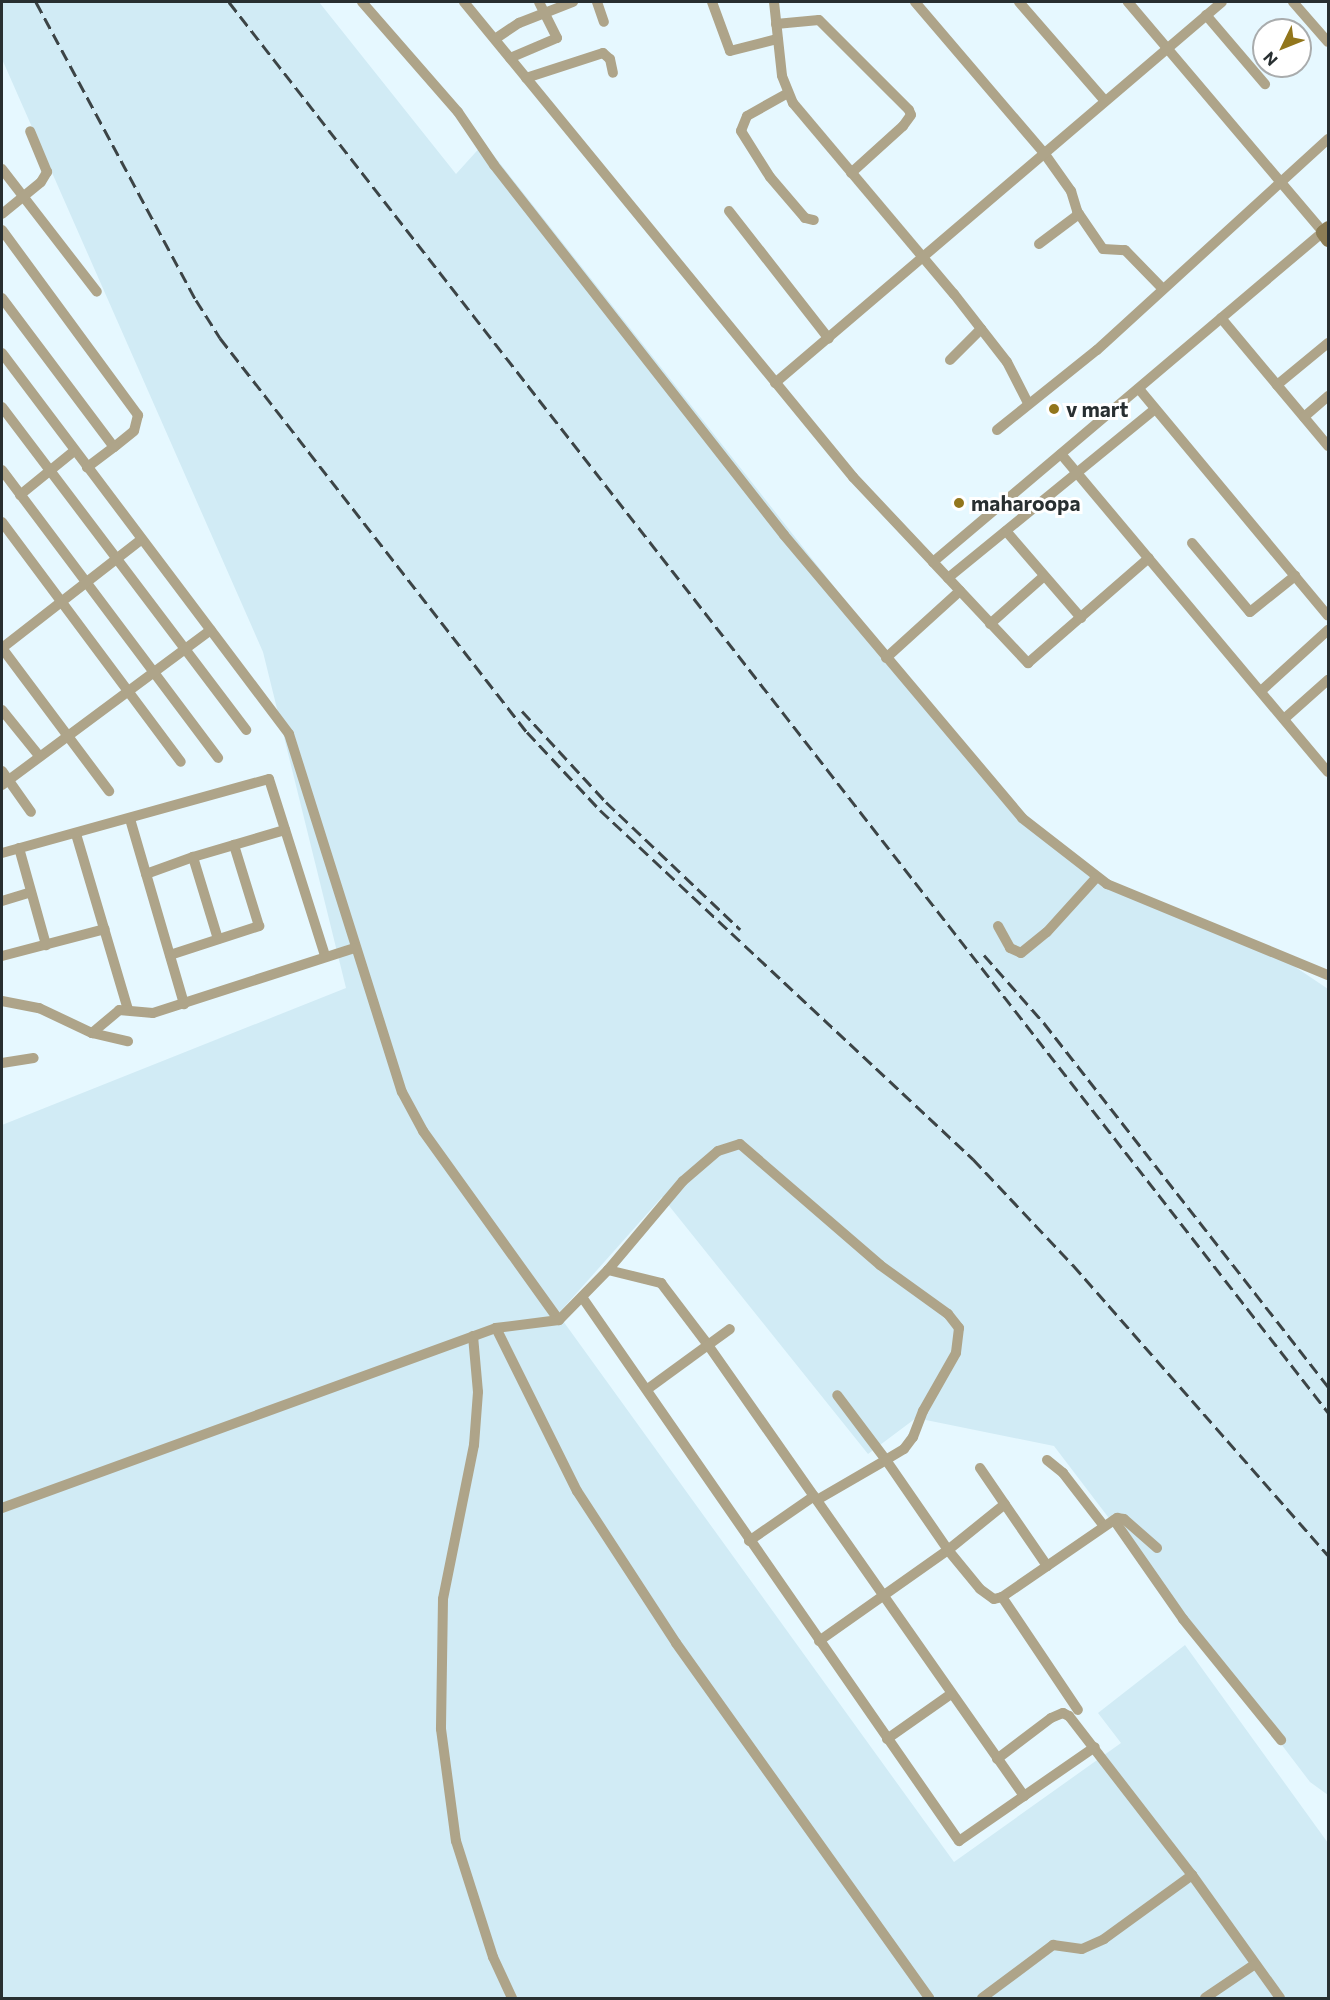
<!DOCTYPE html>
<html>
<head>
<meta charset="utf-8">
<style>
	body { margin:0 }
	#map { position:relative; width:1330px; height:2000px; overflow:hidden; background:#e6f8ff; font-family:Commissioner,sans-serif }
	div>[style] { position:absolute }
	.built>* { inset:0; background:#d1ebf5 }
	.street>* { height:10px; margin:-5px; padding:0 5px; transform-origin:5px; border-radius:5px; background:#aea489 }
	.secondary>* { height:15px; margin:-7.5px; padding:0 7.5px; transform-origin:7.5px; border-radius:7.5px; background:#8c7d55 }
	.rail>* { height:3px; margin-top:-1.5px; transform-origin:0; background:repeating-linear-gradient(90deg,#3c4446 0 12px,transparent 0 18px) }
	.dots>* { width:16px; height:16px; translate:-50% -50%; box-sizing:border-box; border:3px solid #fff; border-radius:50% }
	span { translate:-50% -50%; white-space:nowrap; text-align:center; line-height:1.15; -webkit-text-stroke:6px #fff; paint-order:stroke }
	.poi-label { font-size:21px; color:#282f31; font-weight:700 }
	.left { translate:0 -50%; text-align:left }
	.frame { position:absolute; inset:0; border:3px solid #282f31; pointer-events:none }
	.north { position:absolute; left:1252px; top:18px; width:60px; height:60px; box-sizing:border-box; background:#fff; border:2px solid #a9acad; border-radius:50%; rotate:227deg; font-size:16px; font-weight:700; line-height:24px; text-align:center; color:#282f31 }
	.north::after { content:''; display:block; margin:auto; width:21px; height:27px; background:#92761c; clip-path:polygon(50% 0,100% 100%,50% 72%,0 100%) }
</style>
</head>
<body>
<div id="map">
	<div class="built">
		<i style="clip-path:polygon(2px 2px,319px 2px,456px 174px,484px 143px,1004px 802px,1112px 885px,1276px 954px,1328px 989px,1328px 1795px,1310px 1782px,1054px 1446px,916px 1418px,868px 1454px,662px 1197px,558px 1314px,954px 1862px,1121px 1743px,1098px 1713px,1185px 1645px,1328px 1843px,1328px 1998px,2px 1998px,2px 1125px,346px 988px,263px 652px,2px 59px)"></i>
	</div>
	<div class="street">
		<i style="left:362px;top:2px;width:146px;rotate:48.9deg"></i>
		<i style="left:458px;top:112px;width:64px;rotate:55.8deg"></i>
		<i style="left:494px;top:165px;width:470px;rotate:51.9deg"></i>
		<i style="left:784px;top:535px;width:370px;rotate:49.9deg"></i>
		<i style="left:1022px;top:818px;width:108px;rotate:37.8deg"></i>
		<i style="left:1107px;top:884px;width:239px;rotate:22.4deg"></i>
		<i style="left:464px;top:2px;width:614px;rotate:50.68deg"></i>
		<i style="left:853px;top:477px;width:117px;rotate:46.7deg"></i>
		<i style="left:933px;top:562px;width:511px;rotate:-40.24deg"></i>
		<i style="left:1323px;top:232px;width:302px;rotate:-130.3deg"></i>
		<i style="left:597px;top:2px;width:21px;rotate:71deg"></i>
		<i style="left:712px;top:2px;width:52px;rotate:69.8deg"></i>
		<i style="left:730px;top:51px;width:49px;rotate:-14.3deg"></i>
		<i style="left:774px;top:2px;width:74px;rotate:83.8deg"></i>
		<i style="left:782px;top:76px;width:29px;rotate:68deg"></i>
		<i style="left:793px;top:103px;width:250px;rotate:49.9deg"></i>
		<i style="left:954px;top:294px;width:86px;rotate:52.1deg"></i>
		<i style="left:1007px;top:362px;width:46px;rotate:62.9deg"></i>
		<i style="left:915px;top:2px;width:199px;rotate:49.5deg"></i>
		<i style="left:1044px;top:153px;width:47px;rotate:54.6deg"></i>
		<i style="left:1071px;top:191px;width:21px;rotate:73deg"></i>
		<i style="left:1077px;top:211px;width:46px;rotate:55.6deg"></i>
		<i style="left:1103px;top:249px;width:22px;rotate:3deg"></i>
		<i style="left:1125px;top:250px;width:54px;rotate:45.7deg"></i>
		<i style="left:1019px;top:2px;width:131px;rotate:49deg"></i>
		<i style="left:1293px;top:2px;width:53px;rotate:48.8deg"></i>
		<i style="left:1206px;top:15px;width:91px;rotate:49.5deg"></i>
		<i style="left:776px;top:24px;width:43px;rotate:-5.3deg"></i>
		<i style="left:819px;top:20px;width:127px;rotate:45deg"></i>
		<i style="left:909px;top:110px;width:5px;rotate:68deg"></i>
		<i style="left:911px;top:115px;width:14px;rotate:126deg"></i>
		<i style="left:903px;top:126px;width:70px;rotate:137.9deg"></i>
		<i style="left:495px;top:39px;width:29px;rotate:-34deg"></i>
		<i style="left:519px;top:23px;width:58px;rotate:-21.3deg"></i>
		<i style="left:510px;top:58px;width:51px;rotate:-23.1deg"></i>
		<i style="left:557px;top:38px;width:40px;rotate:-116.6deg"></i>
		<i style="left:526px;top:78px;width:81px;rotate:-18deg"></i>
		<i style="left:603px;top:53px;width:9px;rotate:41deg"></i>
		<i style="left:610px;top:59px;width:14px;rotate:78deg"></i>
		<i style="left:788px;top:93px;width:47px;rotate:150.7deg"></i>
		<i style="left:747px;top:116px;width:16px;rotate:112deg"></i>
		<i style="left:741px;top:131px;width:54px;rotate:57.8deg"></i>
		<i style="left:770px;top:177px;width:54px;rotate:49.5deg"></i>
		<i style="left:805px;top:218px;width:9px;rotate:13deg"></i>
		<i style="left:2px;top:169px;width:155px;rotate:52.3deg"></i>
		<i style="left:729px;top:211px;width:162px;rotate:52deg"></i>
		<i style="left:2px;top:214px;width:50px;rotate:-39.4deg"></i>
		<i style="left:41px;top:182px;width:12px;rotate:-59deg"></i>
		<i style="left:47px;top:172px;width:44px;rotate:-112.5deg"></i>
		<i style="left:2px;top:230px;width:230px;rotate:53.7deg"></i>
		<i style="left:138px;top:415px;width:16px;rotate:104deg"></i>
		<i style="left:134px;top:431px;width:26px;rotate:141deg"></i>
		<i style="left:1039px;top:244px;width:50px;rotate:-36.9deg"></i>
		<i style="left:2px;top:298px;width:186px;rotate:53.1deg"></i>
		<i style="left:114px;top:447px;width:34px;rotate:143deg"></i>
		<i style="left:1221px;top:318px;width:167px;rotate:50.1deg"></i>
		<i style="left:2px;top:353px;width:477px;rotate:53deg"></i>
		<i style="left:289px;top:734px;width:375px;rotate:72.5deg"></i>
		<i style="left:402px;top:1092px;width:44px;rotate:61.7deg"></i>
		<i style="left:423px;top:1131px;width:233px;rotate:54.3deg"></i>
		<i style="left:559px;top:1320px;width:64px;rotate:172.8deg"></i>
		<i style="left:950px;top:360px;width:44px;rotate:-45deg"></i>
		<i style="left:775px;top:383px;width:587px;rotate:-40.44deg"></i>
		<i style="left:1277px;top:385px;width:66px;rotate:-39.5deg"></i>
		<i style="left:1139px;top:389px;width:295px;rotate:50.2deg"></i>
		<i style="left:2px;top:407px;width:405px;rotate:52.9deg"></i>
		<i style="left:1304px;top:417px;width:32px;rotate:-41deg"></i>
		<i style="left:997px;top:430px;width:128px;rotate:-38.7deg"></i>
		<i style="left:1097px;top:350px;width:313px;rotate:-42.4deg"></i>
		<i style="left:1061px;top:454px;width:415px;rotate:50deg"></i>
		<i style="left:2px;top:470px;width:360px;rotate:53.1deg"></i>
		<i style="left:20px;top:495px;width:70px;rotate:-39.2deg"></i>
		<i style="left:2px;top:522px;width:299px;rotate:53.3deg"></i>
		<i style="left:1006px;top:531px;width:115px;rotate:49.2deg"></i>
		<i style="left:1192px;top:543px;width:90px;rotate:50deg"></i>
		<i style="left:1250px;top:612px;width:58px;rotate:-38.7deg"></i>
		<i style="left:933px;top:562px;width:139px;rotate:46.8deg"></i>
		<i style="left:1028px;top:663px;width:160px;rotate:-41deg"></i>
		<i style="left:948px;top:578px;width:267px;rotate:-39.2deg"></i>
		<i style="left:990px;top:624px;width:72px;rotate:-41.6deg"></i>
		<i style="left:2px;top:648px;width:179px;rotate:53.2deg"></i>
		<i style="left:2px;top:648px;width:177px;rotate:-37.9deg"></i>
		<i style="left:886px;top:658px;width:100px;rotate:-42.2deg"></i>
		<i style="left:1261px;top:691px;width:91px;rotate:-42.3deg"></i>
		<i style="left:2px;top:710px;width:60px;rotate:51deg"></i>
		<i style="left:1284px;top:719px;width:59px;rotate:-41.6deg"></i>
		<i style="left:2px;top:771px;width:50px;rotate:54.7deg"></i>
		<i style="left:2px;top:785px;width:260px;rotate:-36.6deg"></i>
		<i style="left:130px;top:819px;width:193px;rotate:73.7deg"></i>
		<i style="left:76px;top:834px;width:183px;rotate:73.5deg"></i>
		<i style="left:19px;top:848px;width:101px;rotate:74.4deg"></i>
		<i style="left:2px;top:853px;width:277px;rotate:-15.5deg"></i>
		<i style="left:269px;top:779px;width:186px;rotate:72.4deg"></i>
		<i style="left:146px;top:874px;width:50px;rotate:-19.9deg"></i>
		<i style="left:2px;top:901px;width:30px;rotate:-17deg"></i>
		<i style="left:998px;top:926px;width:25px;rotate:61deg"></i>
		<i style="left:1010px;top:948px;width:12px;rotate:24deg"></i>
		<i style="left:1021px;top:953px;width:33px;rotate:-39deg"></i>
		<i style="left:1047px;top:932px;width:73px;rotate:-47.8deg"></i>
		<i style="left:218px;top:939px;width:86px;rotate:-107deg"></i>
		<i style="left:193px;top:857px;width:96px;rotate:-16.4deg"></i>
		<i style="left:170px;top:955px;width:94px;rotate:-18deg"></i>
		<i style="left:259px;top:926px;width:85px;rotate:-107.2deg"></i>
		<i style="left:2px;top:956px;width:106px;rotate:-14.7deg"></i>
		<i style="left:2px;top:1001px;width:38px;rotate:11deg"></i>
		<i style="left:39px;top:1008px;width:59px;rotate:25.3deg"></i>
		<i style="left:92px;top:1033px;width:37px;rotate:13deg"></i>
		<i style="left:92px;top:1033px;width:35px;rotate:-40deg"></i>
		<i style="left:119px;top:1010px;width:34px;rotate:5deg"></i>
		<i style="left:153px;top:1013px;width:211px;rotate:-17.9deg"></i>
		<i style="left:2px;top:1063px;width:32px;rotate:-9deg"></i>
		<i style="left:608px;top:1270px;width:55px;rotate:13.8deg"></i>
		<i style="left:661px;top:1283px;width:78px;rotate:52.8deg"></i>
		<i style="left:708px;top:1345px;width:27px;rotate:-36deg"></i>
		<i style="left:582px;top:1297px;width:662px;rotate:55.28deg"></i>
		<i style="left:959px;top:1841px;width:165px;rotate:-34.7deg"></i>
		<i style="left:559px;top:1320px;width:70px;rotate:-45.6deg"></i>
		<i style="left:608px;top:1270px;width:116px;rotate:-49.9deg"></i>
		<i style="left:683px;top:1181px;width:46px;rotate:-40.6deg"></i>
		<i style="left:718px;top:1151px;width:23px;rotate:-18deg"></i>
		<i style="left:740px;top:1144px;width:185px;rotate:40.8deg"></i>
		<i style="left:880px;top:1265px;width:84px;rotate:35.8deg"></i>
		<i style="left:948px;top:1314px;width:18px;rotate:52deg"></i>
		<i style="left:959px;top:1328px;width:25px;rotate:97deg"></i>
		<i style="left:956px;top:1353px;width:67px;rotate:119.6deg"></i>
		<i style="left:923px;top:1411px;width:28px;rotate:111deg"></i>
		<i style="left:913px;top:1437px;width:15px;rotate:127deg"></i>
		<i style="left:904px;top:1449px;width:21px;rotate:149deg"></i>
		<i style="left:886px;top:1460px;width:81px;rotate:-127deg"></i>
		<i style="left:473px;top:1336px;width:56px;rotate:84.9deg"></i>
		<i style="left:478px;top:1392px;width:53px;rotate:94.3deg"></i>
		<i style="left:474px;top:1445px;width:157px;rotate:101.4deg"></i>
		<i style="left:443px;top:1599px;width:130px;rotate:90.9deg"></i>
		<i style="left:441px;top:1729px;width:113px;rotate:82.4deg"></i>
		<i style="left:456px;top:1841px;width:122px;rotate:72.3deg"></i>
		<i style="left:493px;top:1957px;width:45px;rotate:65.1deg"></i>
		<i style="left:649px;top:1388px;width:73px;rotate:-36.1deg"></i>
		<i style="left:708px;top:1345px;width:551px;rotate:54.98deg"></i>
		<i style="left:1047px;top:1460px;width:21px;rotate:39deg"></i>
		<i style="left:1063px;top:1473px;width:67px;rotate:52.3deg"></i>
		<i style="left:980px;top:1468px;width:119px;rotate:55.6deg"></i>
		<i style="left:817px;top:1500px;width:80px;rotate:-30.1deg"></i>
		<i style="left:886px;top:1460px;width:109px;rotate:55.4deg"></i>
		<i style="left:948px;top:1550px;width:50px;rotate:50.6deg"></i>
		<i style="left:980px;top:1589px;width:17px;rotate:36deg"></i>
		<i style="left:994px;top:1599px;width:8px;rotate:-14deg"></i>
		<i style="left:1002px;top:1597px;width:140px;rotate:-34.5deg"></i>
		<i style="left:1117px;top:1518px;width:7px;rotate:8deg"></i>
		<i style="left:1124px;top:1519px;width:44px;rotate:41.3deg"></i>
		<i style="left:2px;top:1508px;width:526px;rotate:-20.02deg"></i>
		<i style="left:496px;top:1328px;width:182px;rotate:63.6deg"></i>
		<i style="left:577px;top:1491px;width:181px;rotate:56.9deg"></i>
		<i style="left:676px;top:1643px;width:436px;rotate:54.5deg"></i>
		<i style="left:1114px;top:1520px;width:121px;rotate:55.1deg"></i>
		<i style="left:1183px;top:1619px;width:156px;rotate:51deg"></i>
		<i style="left:749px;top:1541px;width:79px;rotate:-34.7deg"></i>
		<i style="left:1002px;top:1597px;width:136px;rotate:56.1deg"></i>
		<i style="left:819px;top:1641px;width:158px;rotate:-35.2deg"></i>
		<i style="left:948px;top:1550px;width:73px;rotate:-38.9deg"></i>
		<i style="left:887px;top:1739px;width:78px;rotate:-35.1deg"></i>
		<i style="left:997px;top:1759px;width:68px;rotate:-37.2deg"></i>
		<i style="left:1051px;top:1718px;width:13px;rotate:-23deg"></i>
		<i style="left:1063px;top:1713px;width:7px;rotate:27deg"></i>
		<i style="left:1069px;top:1716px;width:201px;rotate:52.3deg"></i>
		<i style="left:1192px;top:1875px;width:151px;rotate:54.4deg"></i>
		<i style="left:982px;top:1998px;width:89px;rotate:-36.7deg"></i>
		<i style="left:1053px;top:1945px;width:29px;rotate:8deg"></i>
		<i style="left:1082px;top:1949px;width:24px;rotate:-24deg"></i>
		<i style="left:1104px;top:1939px;width:109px;rotate:-36deg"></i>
		<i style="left:1205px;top:1998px;width:60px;rotate:-34.2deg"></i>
	</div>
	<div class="secondary">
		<i style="left:1328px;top:228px;width:6px;rotate:141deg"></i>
		<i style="left:1323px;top:232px;width:9px;rotate:54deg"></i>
	</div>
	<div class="rail">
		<i style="left:36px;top:2px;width:338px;rotate:61.8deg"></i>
		<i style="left:196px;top:300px;width:45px;rotate:57.7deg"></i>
		<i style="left:220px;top:338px;width:499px;rotate:52.1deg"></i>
		<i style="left:527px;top:732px;width:107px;rotate:46.9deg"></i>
		<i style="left:600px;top:810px;width:511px;rotate:43.1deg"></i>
		<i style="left:973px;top:1159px;width:146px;rotate:46.7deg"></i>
		<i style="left:1073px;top:1265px;width:386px;rotate:48.7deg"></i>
		<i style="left:229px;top:2px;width:1788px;rotate:52.07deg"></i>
		<i style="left:522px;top:711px;width:124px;rotate:47.3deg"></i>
		<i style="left:606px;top:802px;width:185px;rotate:43.5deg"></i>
		<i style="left:984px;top:955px;width:91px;rotate:48.6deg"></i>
		<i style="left:1044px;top:1023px;width:462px;rotate:52deg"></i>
	</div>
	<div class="dots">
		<i style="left:1054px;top:409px;background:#92761c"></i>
		<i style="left:959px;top:503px;background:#92761c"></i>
	</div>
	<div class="poi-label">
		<span class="left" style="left:1066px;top:409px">v mart</span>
		<span class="left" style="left:971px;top:503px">maharoopa</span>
	</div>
	<div class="frame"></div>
	<div class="north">N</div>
</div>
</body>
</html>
